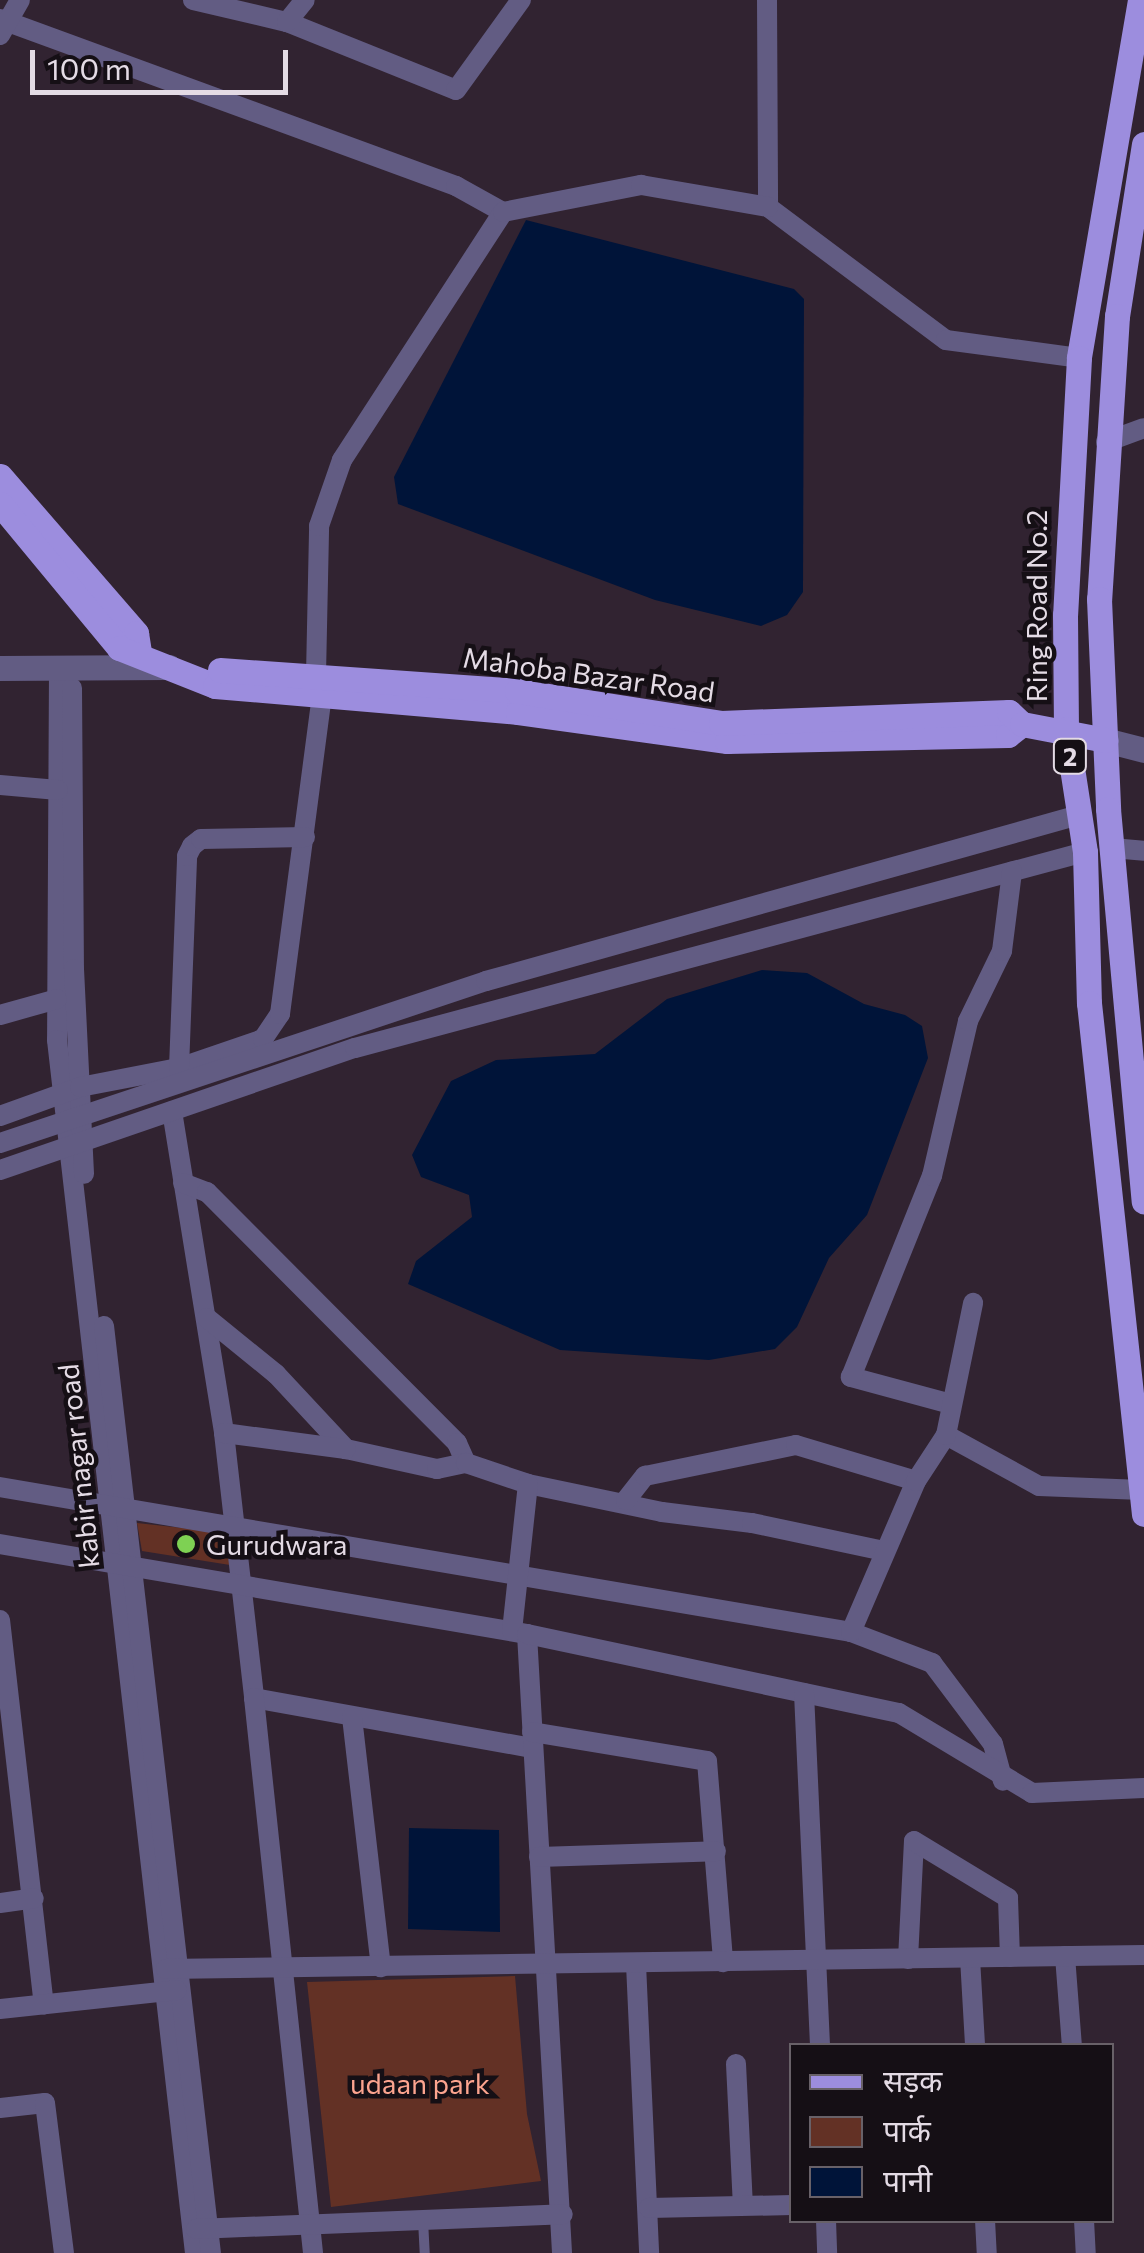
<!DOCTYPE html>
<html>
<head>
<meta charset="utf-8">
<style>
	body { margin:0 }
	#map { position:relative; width:1144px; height:2253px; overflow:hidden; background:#312331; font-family:Commissioner,"Noto Sans Devanagari",sans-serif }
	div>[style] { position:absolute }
	.green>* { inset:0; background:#633125 }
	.water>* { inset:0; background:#001439 }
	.service>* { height:10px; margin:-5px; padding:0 5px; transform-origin:5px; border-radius:5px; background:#625c83 }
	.minor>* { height:20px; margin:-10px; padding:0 10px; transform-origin:10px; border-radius:10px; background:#625c83 }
	.tertiary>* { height:25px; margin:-12.5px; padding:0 12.5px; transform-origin:12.5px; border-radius:12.5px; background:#625c83 }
	.primary>* { height:25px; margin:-12.5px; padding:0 12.5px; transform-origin:12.5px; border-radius:12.5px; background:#9c8dde }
	.dots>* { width:28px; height:28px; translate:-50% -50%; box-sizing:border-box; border:5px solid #150f15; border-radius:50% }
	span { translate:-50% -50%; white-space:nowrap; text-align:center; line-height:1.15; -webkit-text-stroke:9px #150f15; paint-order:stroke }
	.shield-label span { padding:2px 8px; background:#150f15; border:2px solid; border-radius:8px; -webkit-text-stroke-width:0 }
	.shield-label { font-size:25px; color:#e4dbe5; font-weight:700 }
	.street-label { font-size:28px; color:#e4dbe5 }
	.poi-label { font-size:28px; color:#e4dbe5 }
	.left { translate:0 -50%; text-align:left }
	.park-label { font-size:28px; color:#fca48f }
	.legend { position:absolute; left:789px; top:2043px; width:325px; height:180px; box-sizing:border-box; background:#150f15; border:2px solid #686168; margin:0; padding:12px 18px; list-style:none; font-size:30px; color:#e4dbe5 }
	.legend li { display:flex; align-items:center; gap:20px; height:50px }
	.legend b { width:50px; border:2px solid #686168 }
	.scale { position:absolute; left:30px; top:50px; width:258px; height:45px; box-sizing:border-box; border:5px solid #e4dbe5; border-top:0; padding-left:12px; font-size:30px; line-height:35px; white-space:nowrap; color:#e4dbe5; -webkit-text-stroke:8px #150f15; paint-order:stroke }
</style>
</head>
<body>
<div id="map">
	<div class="green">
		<i style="clip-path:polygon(137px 1523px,228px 1533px,230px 1565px,142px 1551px)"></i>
		<i style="clip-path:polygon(515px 1976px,527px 2114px,541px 2181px,331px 2207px,307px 1982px)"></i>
	</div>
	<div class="water">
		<i style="clip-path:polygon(526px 220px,794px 289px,804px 299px,803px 592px,787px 615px,761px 626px,655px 600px,398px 504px,394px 477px)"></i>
		<i style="clip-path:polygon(762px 970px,807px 973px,864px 1004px,905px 1015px,922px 1026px,928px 1058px,867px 1215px,829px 1258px,797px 1327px,775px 1349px,709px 1360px,560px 1350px,408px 1284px,416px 1261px,472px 1217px,469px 1195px,421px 1177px,412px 1155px,451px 1081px,496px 1060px,595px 1054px,667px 999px)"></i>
		<i style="clip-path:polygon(409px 1828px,499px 1830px,500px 1932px,408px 1929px)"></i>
	</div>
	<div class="service">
		<i style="left:423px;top:2220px;width:33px;rotate:87deg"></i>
	</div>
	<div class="minor">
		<i style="left:193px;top:0;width:97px;rotate:13.2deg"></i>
		<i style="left:287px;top:22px;width:182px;rotate:21.9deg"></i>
		<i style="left:456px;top:90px;width:111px;rotate:-54.2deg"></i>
		<i style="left:767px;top:0;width:207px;rotate:89.7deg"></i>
		<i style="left:768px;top:207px;width:222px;rotate:36.8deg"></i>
		<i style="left:946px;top:340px;width:134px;rotate:7.7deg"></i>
		<i style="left:0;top:19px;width:486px;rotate:20.1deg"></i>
		<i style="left:456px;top:186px;width:54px;rotate:29deg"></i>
		<i style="left:287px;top:22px;width:28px;rotate:-51deg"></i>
		<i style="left:0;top:35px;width:40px;rotate:-60.3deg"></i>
		<i style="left:1106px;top:442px;width:40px;rotate:-20.2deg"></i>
		<i style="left:59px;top:670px;width:370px;rotate:90.3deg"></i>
		<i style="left:57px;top:1040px;width:1221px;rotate:83.51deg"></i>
		<i style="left:72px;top:688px;width:281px;rotate:89.6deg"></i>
		<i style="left:74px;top:969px;width:205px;rotate:87.2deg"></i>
		<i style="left:0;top:785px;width:58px;rotate:4.9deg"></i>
		<i style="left:1112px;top:848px;width:32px;rotate:5deg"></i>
		<i style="left:0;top:1015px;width:59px;rotate:-15.7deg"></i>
		<i style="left:179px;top:1068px;width:89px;rotate:-19deg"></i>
		<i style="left:263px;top:1039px;width:30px;rotate:-56deg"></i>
		<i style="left:280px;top:1014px;width:322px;rotate:-82.5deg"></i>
		<i style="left:322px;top:695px;width:21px;rotate:-107deg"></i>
		<i style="left:316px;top:675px;width:149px;rotate:-88.8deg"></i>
		<i style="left:319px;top:526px;width:70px;rotate:-70.8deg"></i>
		<i style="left:342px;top:460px;width:296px;rotate:-57deg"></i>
		<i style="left:503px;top:212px;width:141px;rotate:-11.1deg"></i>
		<i style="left:641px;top:185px;width:129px;rotate:9.8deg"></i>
		<i style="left:172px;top:1111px;width:326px;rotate:80.8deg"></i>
		<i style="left:224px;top:1433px;width:267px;rotate:83.5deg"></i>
		<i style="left:254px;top:1698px;width:283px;rotate:10.2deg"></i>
		<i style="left:0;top:1116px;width:85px;rotate:-19.9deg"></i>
		<i style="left:80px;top:1087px;width:101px;rotate:-10.9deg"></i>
		<i style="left:179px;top:1068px;width:212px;rotate:-87.8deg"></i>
		<i style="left:187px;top:856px;width:11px;rotate:-63deg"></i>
		<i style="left:192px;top:846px;width:11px;rotate:-38deg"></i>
		<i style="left:201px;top:839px;width:104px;rotate:-1.1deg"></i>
		<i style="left:0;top:1143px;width:512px;rotate:-18.43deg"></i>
		<i style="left:486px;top:981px;width:616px;rotate:-15.64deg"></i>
		<i style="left:0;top:1170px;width:375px;rotate:-19deg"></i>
		<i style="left:355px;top:1048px;width:756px;rotate:-15.03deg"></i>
		<i style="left:183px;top:1183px;width:26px;rotate:21deg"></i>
		<i style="left:207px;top:1192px;width:354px;rotate:45.1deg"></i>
		<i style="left:457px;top:1443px;width:22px;rotate:66deg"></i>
		<i style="left:207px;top:1318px;width:89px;rotate:39.1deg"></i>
		<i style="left:276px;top:1374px;width:103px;rotate:47deg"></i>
		<i style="left:346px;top:1449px;width:93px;rotate:12.4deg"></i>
		<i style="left:437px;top:1469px;width:30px;rotate:-12deg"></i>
		<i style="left:466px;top:1463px;width:65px;rotate:18.7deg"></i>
		<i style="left:528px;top:1484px;width:137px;rotate:11.8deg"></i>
		<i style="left:662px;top:1512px;width:91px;rotate:7deg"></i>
		<i style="left:752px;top:1523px;width:135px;rotate:12deg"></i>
		<i style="left:104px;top:1326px;width:933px;rotate:83.42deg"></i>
		<i style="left:951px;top:1404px;width:104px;rotate:-164.9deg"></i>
		<i style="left:851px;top:1377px;width:217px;rotate:-68.1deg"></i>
		<i style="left:932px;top:1176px;width:159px;rotate:-76.9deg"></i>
		<i style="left:968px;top:1021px;width:78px;rotate:-64.1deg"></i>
		<i style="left:1002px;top:951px;width:80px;rotate:-82.8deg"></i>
		<i style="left:224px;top:1433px;width:123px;rotate:7.5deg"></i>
		<i style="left:946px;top:1435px;width:106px;rotate:28.7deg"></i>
		<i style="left:1039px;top:1486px;width:103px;rotate:2.2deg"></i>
		<i style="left:0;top:1487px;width:863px;rotate:9.67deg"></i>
		<i style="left:851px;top:1632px;width:87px;rotate:20.9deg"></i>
		<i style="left:932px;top:1663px;width:101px;rotate:53deg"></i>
		<i style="left:993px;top:1744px;width:38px;rotate:75deg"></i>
		<i style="left:626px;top:1500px;width:31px;rotate:-52deg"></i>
		<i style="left:645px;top:1476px;width:154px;rotate:-11.6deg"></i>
		<i style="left:796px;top:1445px;width:125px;rotate:16.7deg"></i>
		<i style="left:0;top:1544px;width:535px;rotate:9.69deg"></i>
		<i style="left:527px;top:1634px;width:620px;rotate:86.76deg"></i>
		<i style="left:0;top:1620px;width:387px;rotate:83.5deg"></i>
		<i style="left:512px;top:1631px;width:148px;rotate:-83.8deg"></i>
		<i style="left:851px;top:1632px;width:164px;rotate:-66.7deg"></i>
		<i style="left:916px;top:1481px;width:55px;rotate:-56.9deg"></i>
		<i style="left:946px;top:1435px;width:135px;rotate:-78.4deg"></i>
		<i style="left:527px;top:1634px;width:380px;rotate:12deg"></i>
		<i style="left:899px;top:1713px;width:155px;rotate:31deg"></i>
		<i style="left:1032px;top:1793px;width:112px;rotate:-2.6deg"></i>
		<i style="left:804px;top:1693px;width:353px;rotate:87.4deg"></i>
		<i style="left:254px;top:1698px;width:558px;rotate:83.93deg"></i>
		<i style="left:352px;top:1717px;width:252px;rotate:83.4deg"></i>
		<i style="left:532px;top:1732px;width:177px;rotate:9.4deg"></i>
		<i style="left:707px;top:1761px;width:202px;rotate:85.4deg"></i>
		<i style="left:539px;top:1857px;width:177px;rotate:-1.9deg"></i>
		<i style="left:0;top:1903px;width:34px;rotate:-8deg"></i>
		<i style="left:1065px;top:1956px;width:90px;rotate:85.6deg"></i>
		<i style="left:970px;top:1958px;width:88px;rotate:86.7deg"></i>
		<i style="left:908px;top:1959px;width:118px;rotate:-87.1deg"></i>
		<i style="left:914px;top:1841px;width:110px;rotate:31.2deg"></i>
		<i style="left:1008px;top:1898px;width:59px;rotate:88.1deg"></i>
		<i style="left:636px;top:1964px;width:289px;rotate:87.4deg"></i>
		<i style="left:166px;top:1969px;width:978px;rotate:-0.82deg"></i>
		<i style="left:0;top:2009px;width:178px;rotate:-6.1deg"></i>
		<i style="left:736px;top:2064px;width:141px;rotate:87.2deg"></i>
		<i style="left:0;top:2108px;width:45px;rotate:-6.3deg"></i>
		<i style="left:45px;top:2103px;width:151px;rotate:82.8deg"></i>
		<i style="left:649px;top:2208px;width:143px;rotate:-1.2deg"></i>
		<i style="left:826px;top:2220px;width:33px;rotate:88deg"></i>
		<i style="left:985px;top:2220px;width:33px;rotate:87deg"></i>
		<i style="left:1084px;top:2220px;width:33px;rotate:87deg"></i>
		<i style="left:196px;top:2229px;width:367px;rotate:-2.3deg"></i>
	</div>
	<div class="tertiary">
		<i style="left:0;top:668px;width:169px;rotate:-0.3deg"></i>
		<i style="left:1105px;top:740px;width:40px;rotate:14.4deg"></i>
	</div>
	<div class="primary">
		<i style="left:1140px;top:0;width:363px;rotate:99.7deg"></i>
		<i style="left:1079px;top:358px;width:257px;rotate:93.1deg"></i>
		<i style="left:1065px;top:615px;width:114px;rotate:89.5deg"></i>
		<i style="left:1066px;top:729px;width:124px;rotate:81.2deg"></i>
		<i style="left:1085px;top:852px;width:151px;rotate:88.5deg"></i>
		<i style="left:1089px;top:1003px;width:514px;rotate:83.86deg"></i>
		<i style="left:1144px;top:144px;width:174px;rotate:98.9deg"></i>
		<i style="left:1117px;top:316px;width:284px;rotate:93.6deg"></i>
		<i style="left:1099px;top:599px;width:210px;rotate:87.5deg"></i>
		<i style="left:1108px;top:809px;width:394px;rotate:84.8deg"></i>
		<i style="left:0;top:476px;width:208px;rotate:49.1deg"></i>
		<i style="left:136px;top:633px;width:19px;rotate:81deg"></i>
		<i style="left:0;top:504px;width:187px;rotate:50.4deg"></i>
		<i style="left:119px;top:648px;width:103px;rotate:21.6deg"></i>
		<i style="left:215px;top:686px;width:304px;rotate:4.9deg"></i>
		<i style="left:518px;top:712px;width:211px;rotate:7.9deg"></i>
		<i style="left:727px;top:741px;width:281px;rotate:-1.2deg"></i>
		<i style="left:1008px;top:735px;width:18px;rotate:-38deg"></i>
		<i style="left:220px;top:670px;width:298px;rotate:4deg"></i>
		<i style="left:517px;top:691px;width:206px;rotate:8.9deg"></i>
		<i style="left:721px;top:723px;width:288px;rotate:-2.2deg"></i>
		<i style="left:1009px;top:712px;width:18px;rotate:43deg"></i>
		<i style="left:1022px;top:724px;width:85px;rotate:10.9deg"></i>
	</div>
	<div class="dots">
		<i style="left:186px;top:1544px;background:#7ed153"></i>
	</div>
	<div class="shield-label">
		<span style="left:1070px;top:756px">2</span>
	</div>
	<div class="street-label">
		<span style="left:1036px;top:606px;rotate:-90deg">Ring Road No.2</span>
		<span style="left:589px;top:674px;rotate:8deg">Mahoba Bazar Road</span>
		<span style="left:78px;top:1466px;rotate:-96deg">kabir nagar road</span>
	</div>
	<div class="poi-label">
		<span class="left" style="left:206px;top:1544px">Gurudwara</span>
	</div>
	<div class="park-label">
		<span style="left:420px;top:2083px">udaan park</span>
	</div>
	<ul class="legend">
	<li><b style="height:12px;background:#9c8dde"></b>सड़क</li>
	<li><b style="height:28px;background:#633125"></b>पार्क</li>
	<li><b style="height:28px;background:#001439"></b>पानी</li>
	</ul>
	<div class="scale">100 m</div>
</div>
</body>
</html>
